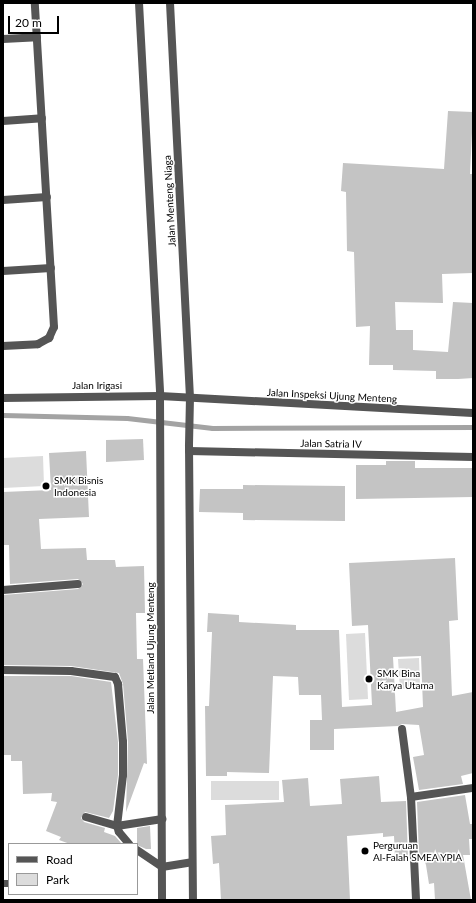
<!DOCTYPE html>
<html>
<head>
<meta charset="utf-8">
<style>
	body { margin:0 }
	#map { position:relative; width:476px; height:903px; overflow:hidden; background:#fff; font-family:Lato,sans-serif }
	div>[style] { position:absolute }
	.green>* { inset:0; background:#dcdcdc }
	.stream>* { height:5px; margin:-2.5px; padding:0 2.5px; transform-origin:2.5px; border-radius:2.5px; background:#a3a3a3 }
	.building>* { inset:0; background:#c4c4c4 }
	.service>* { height:7px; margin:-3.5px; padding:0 3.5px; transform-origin:3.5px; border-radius:3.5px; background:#555 }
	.minor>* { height:8px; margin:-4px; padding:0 4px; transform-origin:4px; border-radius:4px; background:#555 }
	.tertiary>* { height:8px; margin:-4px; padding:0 4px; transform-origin:4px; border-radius:4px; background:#555 }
	.dots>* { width:11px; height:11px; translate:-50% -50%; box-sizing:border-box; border:2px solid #fff; border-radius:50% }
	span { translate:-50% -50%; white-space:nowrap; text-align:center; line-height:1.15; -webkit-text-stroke:3px #fff; paint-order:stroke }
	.street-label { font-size:10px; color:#000 }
	.poi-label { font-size:10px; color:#000 }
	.left { translate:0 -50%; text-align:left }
	.frame { position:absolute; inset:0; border:4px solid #000; pointer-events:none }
	.legend { position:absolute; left:8px; top:843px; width:130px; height:52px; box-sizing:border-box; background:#fff; border:1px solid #999; margin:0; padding:5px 7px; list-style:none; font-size:12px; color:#000 }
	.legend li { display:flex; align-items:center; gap:8px; height:20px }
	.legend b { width:20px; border:1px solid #999 }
	.scale { position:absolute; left:8px; top:16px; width:51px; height:18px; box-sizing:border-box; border:2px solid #000; border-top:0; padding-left:5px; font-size:12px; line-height:14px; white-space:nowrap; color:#000; -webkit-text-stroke:3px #fff; paint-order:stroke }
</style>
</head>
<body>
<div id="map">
	<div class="green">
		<i style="clip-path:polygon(43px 456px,44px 486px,3px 488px,3px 458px)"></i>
		<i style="clip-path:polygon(365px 633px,368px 699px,349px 700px,346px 634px)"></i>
		<i style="clip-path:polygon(419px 658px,420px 688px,400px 689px,398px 659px)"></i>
		<i style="clip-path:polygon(211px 781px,279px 781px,279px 800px,211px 800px)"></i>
	</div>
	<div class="stream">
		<i style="left:3px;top:415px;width:124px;rotate:1.4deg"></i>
		<i style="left:127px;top:418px;width:86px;rotate:6.7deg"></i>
		<i style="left:212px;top:428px;width:261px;rotate:-0.2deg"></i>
	</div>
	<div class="building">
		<i style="clip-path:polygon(448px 111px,473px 112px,470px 174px,473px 174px,473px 273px,442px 274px,443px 303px,395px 302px,396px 330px,413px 330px,413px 350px,448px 352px,453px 302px,473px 303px,473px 378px,458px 379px,436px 379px,436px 371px,393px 370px,393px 365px,369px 365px,370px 326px,356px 327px,354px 252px,347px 251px,346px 192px,341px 191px,343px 163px,444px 169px)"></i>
		<i style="clip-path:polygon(143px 439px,144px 460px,106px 462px,106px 440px)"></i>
		<i style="clip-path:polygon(86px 451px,89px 517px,39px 519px,41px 549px,86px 548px,87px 560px,115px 560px,116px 567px,144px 566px,145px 613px,136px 613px,137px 659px,143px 659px,147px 764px,144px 763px,126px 812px,128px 742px,123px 684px,119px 673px,71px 666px,3px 665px,3px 595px,78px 589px,83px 584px,78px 579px,10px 584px,9px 545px,3px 545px,3px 492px,51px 490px,49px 453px)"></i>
		<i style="clip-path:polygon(386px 461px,415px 461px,415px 468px,473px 468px,473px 497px,356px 499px,356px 465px,386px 465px)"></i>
		<i style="clip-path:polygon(243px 485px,345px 486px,345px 521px,243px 520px,243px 513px,199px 512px,200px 489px,243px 489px)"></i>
		<i style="clip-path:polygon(evenodd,455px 558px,458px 620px,449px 621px,452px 696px,473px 692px,473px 773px,461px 776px,463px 784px,419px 790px,413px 757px,424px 755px,419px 725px,402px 724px,398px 726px,334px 729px,334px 750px,310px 750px,310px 720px,322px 720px,321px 695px,299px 695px,298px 677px,273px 676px,269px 773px,227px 772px,227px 776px,206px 776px,205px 706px,209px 706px,212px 632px,207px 632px,208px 613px,239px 615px,239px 622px,296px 625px,296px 630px,339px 630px,342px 707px,372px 705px,368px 625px,352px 626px,349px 563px,455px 558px,421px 656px,423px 707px,396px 712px,393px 657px,421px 656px)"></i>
		<i style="clip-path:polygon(3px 676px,71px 676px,111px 682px,118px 742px,118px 775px,113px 811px,109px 818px,85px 812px,81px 818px,84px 822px,105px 828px,104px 832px,115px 836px,122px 844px,70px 844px,59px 840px,61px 837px,46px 831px,57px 802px,51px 801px,52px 793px,23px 794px,22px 761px,11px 761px,11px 755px,3px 755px)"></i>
		<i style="clip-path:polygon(379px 776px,381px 802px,406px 801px,408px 857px,395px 858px,394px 836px,383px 837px,383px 833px,347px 836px,350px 900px,221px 900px,219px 863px,213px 864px,211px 836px,226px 835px,225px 805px,284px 802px,282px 780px,308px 778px,310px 806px,342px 804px,340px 779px)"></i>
		<i style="clip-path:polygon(465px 795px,470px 824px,473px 824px,473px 839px,469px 839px,470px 855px,463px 855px,471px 900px,435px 900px,434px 883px,429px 884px,426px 865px,423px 856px,419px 856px,417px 802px)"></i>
		<i style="clip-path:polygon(150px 826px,151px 849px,146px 849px,137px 845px,137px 828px)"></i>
	</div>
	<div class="service">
		<i style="left:3px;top:883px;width:6px"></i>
	</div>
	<div class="minor">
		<i style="left:3px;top:39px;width:34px;rotate:-3deg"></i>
		<i style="left:3px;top:121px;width:39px;rotate:-4deg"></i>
		<i style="left:3px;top:200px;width:44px;rotate:-3.9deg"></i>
		<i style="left:3px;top:271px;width:48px;rotate:-3.6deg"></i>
		<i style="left:3px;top:346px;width:35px;rotate:-3deg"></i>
		<i style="left:38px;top:344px;width:13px;rotate:-29deg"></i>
		<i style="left:49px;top:338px;width:12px;rotate:-66deg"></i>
		<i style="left:54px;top:327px;width:325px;rotate:-93.4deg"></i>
		<i style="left:189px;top:451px;width:284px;rotate:1.2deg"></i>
		<i style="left:3px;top:590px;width:75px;rotate:-4.6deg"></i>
		<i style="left:3px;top:670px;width:68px;rotate:0.8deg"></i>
		<i style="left:71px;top:671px;width:44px;rotate:7.8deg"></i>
		<i style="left:115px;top:677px;width:8px;rotate:67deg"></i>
		<i style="left:118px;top:684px;width:58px;rotate:85.1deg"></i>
		<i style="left:123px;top:742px;width:33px;rotate:90deg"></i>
		<i style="left:123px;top:775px;width:51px;rotate:96.7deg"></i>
		<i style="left:117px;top:826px;width:46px;rotate:-8.8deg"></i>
		<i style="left:402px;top:729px;width:69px;rotate:82.5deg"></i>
		<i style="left:411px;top:797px;width:103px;rotate:87.2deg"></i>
		<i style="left:411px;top:797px;width:63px;rotate:-8.3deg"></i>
		<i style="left:86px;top:817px;width:32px;rotate:16deg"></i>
		<i style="left:117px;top:826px;width:6px;rotate:72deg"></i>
		<i style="left:119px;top:832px;width:16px;rotate:50deg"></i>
		<i style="left:137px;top:850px;width:30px;rotate:34deg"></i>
		<i style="left:162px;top:867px;width:30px;rotate:-9deg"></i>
	</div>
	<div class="tertiary">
		<i style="left:139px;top:3px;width:394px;rotate:86.9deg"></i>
		<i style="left:160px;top:396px;width:504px;rotate:89.77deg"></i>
		<i style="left:170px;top:3px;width:395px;rotate:87.1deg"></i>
		<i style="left:190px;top:397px;width:49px;rotate:91.2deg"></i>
		<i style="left:189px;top:446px;width:454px;rotate:89.5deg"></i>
		<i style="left:3px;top:398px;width:157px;rotate:-0.7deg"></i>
		<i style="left:160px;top:396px;width:313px;rotate:3.1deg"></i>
	</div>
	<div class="dots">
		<i style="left:46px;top:486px;background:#000"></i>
		<i style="left:369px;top:679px;background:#000"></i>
		<i style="left:365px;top:851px;background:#000"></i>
	</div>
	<div class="street-label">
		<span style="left:170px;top:201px;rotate:-93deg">Jalan Menteng Niaga</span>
		<span style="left:97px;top:386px">Jalan Irigasi</span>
		<span style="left:332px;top:396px;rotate:3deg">Jalan Inspeksi Ujung Menteng</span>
		<span style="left:331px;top:444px;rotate:1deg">Jalan Satria IV</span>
		<span style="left:151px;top:648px;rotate:-90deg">Jalan Metland Ujung Menteng</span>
	</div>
	<div class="poi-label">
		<span class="left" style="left:54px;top:486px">SMK Bisnis<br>Indonesia</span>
		<span class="left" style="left:377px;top:679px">SMK Bina<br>Karya Utama</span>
		<span class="left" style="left:373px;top:851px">Perguruan<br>Al-Falah SMEA YPIA</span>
	</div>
	<div class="frame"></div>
	<ul class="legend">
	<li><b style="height:5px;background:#555"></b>Road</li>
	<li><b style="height:11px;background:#dcdcdc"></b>Park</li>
	</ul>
	<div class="scale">20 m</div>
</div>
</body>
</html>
